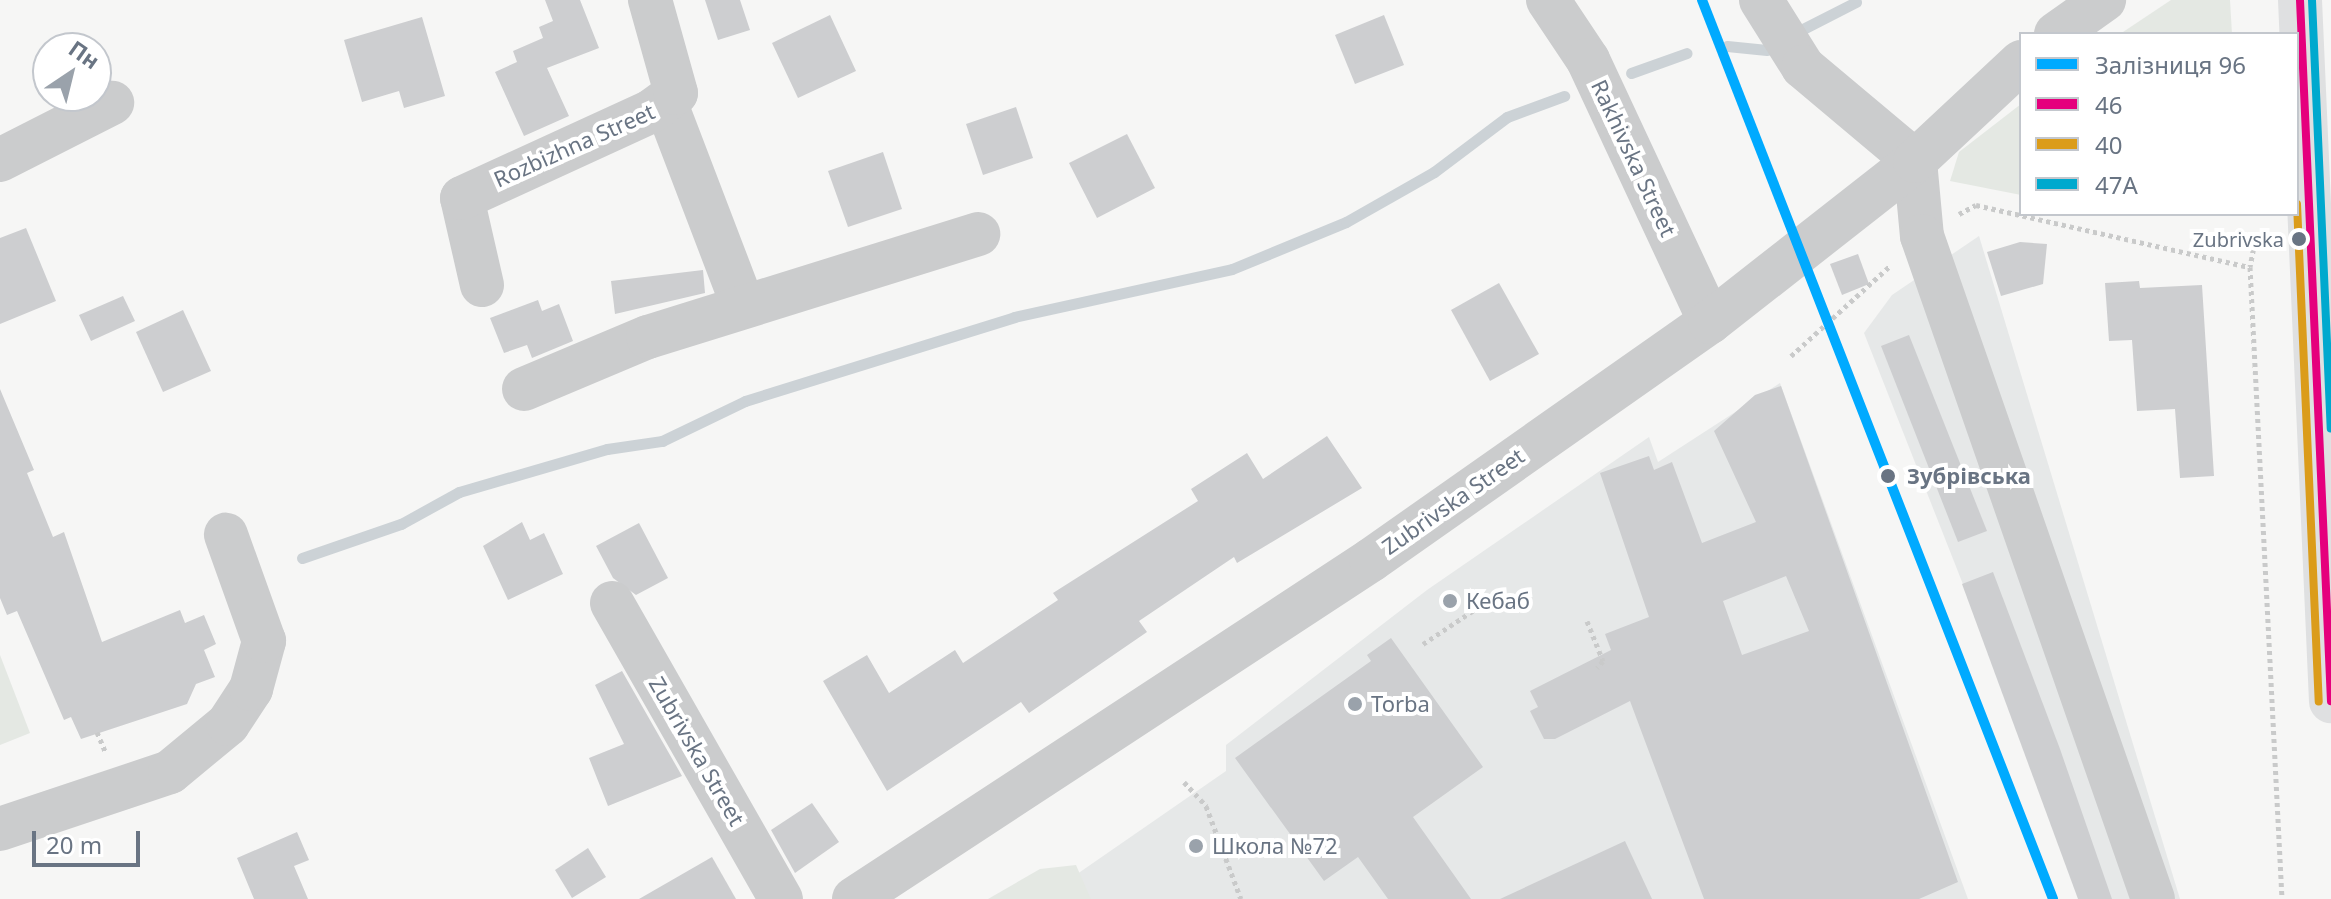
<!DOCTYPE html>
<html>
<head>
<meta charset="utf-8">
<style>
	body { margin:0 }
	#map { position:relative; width:2331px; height:899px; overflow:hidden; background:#f6f6f5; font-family:"Noto Sans",sans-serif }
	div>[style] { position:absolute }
	.built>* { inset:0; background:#e6e8e8 }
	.green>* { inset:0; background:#e4e8e3 }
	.stream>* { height:11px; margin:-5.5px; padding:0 5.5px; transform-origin:5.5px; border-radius:5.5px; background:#ccd2d6 }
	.building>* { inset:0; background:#cdced0 }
	.path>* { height:5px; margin-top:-2.5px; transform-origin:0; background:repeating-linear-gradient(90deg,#c9caca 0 4px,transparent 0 8px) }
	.minor>* { height:44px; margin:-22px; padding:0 22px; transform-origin:22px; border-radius:22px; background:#cbcccd }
	.major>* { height:44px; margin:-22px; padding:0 22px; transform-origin:22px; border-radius:22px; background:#dfe0e1 }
	.bus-1>* { height:8px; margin:-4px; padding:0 4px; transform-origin:4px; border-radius:4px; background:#e5007d }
	.bus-2>* { height:8px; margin:-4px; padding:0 4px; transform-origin:4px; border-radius:4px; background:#db9c1a }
	.bus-3>* { height:8px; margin:-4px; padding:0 4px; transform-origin:4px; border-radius:4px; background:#00a9ce }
	.rail-1>* { height:10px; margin:-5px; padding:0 5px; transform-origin:5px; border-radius:5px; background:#0af }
	.dots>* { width:22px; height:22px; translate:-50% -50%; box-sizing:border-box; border:4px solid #fff; border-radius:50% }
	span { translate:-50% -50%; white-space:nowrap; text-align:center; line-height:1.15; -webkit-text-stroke:8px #fff; paint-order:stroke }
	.bus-label { font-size:20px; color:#697483 }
	.right { translate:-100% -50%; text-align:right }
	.street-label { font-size:22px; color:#697483 }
	.stop-label { font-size:22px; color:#697483; font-weight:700 }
	.left { translate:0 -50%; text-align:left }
	.poi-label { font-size:22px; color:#697483 }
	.legend { position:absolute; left:2019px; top:32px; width:280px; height:184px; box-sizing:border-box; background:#fff; border:2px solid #c3c7cd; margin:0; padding:10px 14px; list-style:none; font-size:24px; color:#697483 }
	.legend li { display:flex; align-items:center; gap:16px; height:40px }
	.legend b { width:40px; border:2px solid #c3c7cd }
	.north { position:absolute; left:32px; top:32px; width:80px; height:80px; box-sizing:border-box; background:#fff; border:2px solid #c3c7cd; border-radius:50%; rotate:35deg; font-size:22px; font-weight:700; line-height:32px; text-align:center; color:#697483 }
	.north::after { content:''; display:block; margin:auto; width:28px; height:36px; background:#9aa2ab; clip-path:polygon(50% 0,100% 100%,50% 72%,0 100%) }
	.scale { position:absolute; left:32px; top:831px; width:108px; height:36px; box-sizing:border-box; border:4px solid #697483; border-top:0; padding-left:10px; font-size:24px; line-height:28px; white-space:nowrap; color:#697483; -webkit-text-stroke:6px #fff; paint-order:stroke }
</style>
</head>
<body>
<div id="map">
	<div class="built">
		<i style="clip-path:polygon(1979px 236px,2180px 899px,2087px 899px,1864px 333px,1892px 295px)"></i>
		<i style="clip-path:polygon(1780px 383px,1968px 899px,1815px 899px,1660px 467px,1812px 899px,1041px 899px,1226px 771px,1226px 745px,1427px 590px,1649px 437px,1658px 462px)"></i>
	</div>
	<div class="green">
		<i style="clip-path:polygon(2171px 0,2230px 0,2232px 34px,2120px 34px)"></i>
		<i style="clip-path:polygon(2021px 104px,2021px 195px,1950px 181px,1959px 152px)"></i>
		<i style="clip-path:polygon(0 655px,30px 733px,0 745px)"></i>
		<i style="clip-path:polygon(1076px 865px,1091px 899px,988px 899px,1040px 869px)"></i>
	</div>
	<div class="stream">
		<i style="left:1799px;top:31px;width:64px;rotate:-27deg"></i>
		<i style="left:1727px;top:46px;width:40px;rotate:5.7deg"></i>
		<i style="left:1631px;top:73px;width:59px;rotate:-19.7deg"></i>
		<i style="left:302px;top:558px;width:105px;rotate:-19deg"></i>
		<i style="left:401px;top:524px;width:66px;rotate:-28.9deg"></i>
		<i style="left:459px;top:492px;width:154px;rotate:-16.2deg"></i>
		<i style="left:607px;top:449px;width:56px;rotate:-8.3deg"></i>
		<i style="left:662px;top:441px;width:92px;rotate:-25.7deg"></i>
		<i style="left:745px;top:401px;width:282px;rotate:-17.3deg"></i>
		<i style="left:1014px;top:317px;width:223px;rotate:-12.4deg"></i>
		<i style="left:1232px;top:269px;width:123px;rotate:-22.4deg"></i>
		<i style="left:1346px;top:222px;width:101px;rotate:-29.6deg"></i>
		<i style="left:1434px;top:172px;width:91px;rotate:-37deg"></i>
		<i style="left:1507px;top:117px;width:61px;rotate:-20.2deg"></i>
	</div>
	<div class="building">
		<i style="clip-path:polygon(545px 0,580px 0,599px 48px,547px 68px,569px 116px,524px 136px,495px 72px,517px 62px,513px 51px,543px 38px,539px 27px,553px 21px)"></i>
		<i style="clip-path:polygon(705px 0,740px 0,750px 30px,718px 40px)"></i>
		<i style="clip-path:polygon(830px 15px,856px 71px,798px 98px,772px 43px)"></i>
		<i style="clip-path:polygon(1384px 15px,1404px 65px,1355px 84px,1335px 35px)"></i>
		<i style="clip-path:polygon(422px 17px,445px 96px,404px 108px,399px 91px,362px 102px,344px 40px)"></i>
		<i style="clip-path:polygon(1016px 107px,1033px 158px,983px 175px,966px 124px)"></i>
		<i style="clip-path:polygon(1127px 134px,1155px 188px,1097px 218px,1069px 163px)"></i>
		<i style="clip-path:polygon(883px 152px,902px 209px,848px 227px,828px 171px)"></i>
		<i style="clip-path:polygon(26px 228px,56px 301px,0 324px,0 238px)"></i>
		<i style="clip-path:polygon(2020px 242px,2047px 244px,2043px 284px,2001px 296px,1987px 252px)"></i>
		<i style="clip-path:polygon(1858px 254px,1869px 284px,1842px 295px,1830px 264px)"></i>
		<i style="clip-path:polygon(703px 270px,705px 293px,615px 314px,611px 281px)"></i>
		<i style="clip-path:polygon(2139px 281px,2140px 288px,2202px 285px,2214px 476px,2180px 478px,2175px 409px,2137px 411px,2132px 340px,2109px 341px,2105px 283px)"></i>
		<i style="clip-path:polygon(1499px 283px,1539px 354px,1490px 381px,1451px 310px)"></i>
		<i style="clip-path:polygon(123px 296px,135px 321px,91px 341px,79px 315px)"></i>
		<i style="clip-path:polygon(538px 300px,542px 311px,559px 304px,573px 341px,532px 358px,527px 345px,504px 353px,490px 318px)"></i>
		<i style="clip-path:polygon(183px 310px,211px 371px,163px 392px,136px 332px)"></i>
		<i style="clip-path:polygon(1909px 335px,1987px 531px,1958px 542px,1881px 346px)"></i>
		<i style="clip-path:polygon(evenodd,1781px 386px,1958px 882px,1919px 899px,1704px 899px,1630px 701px,1555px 739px,1544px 739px,1530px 711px,1538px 707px,1530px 691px,1611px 650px,1605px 634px,1649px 617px,1600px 473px,1649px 456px,1654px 470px,1672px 462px,1702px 543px,1756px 522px,1714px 431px,1755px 395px,1781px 386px,1786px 576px,1809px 631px,1742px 655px,1723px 601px,1786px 576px)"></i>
		<i style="clip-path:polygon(0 389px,34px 470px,27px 473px,53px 537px,64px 532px,102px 642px,180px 610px,185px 623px,204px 615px,216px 644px,204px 650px,215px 677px,196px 684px,187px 704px,81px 739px,71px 717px,64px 720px,17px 611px,7px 615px,0 598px)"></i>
		<i style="clip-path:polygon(1327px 436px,1362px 488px,1237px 563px,1234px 557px,1139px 621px,1147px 632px,1029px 713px,1021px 702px,887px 791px,823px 681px,867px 655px,889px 693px,955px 650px,963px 663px,1058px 600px,1053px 593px,1198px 501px,1191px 489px,1247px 453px,1263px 479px)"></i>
		<i style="clip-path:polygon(522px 522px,530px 540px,544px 533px,563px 574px,508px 600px,483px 546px)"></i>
		<i style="clip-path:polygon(639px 523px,668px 578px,636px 595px,613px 578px,596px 546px)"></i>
		<i style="clip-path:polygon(1993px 572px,2060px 749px,2112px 899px,2078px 899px,1962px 584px)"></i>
		<i style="clip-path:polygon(1391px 638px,1483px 767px,1413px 817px,1471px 899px,1388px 899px,1358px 857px,1324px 881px,1235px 758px,1371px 661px,1367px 655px)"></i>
		<i style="clip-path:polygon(622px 671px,682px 776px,608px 806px,589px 758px,624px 744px,595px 685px)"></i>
		<i style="clip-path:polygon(812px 803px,839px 842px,795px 873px,771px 830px)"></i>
		<i style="clip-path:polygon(297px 832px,309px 860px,294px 866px,308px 899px,254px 899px,237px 858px)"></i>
		<i style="clip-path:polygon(1625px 841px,1652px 899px,1500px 899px)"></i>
		<i style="clip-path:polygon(588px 848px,606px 877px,572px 898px,555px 870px)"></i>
		<i style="clip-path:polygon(712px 857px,736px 899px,639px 899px)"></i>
	</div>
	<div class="path">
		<i style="left:1959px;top:214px;width:19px;rotate:-28deg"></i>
		<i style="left:1976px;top:205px;width:281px;rotate:12.8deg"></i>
		<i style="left:2255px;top:241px;width:26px;rotate:101deg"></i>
		<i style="left:2250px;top:267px;width:633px;rotate:87.1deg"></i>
		<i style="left:1791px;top:356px;width:135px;rotate:-42.3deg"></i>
		<i style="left:1587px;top:621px;width:43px;rotate:68.2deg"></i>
		<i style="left:1603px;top:661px;width:9px;rotate:131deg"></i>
		<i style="left:1423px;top:644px;width:69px;rotate:-33.7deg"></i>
		<i style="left:97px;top:732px;width:23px;rotate:67deg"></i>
		<i style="left:1184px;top:782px;width:33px;rotate:47deg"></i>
		<i style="left:1206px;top:806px;width:99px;rotate:69.4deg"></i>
	</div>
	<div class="minor">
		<i style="left:1548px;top:0;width:72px;rotate:56.3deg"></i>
		<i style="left:1588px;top:60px;width:289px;rotate:65deg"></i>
		<i style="left:1761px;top:0;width:79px;rotate:57.9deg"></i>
		<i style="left:1803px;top:67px;width:146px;rotate:40deg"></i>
		<i style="left:1915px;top:161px;width:75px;rotate:84.7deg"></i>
		<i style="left:1922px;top:236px;width:702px;rotate:70.79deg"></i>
		<i style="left:2056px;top:34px;width:59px;rotate:-35.3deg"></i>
		<i style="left:666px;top:104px;width:216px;rotate:69.1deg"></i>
		<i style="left:0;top:160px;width:126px;rotate:-27deg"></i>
		<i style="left:482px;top:285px;width:89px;rotate:-102.9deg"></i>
		<i style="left:462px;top:198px;width:207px;rotate:-24.6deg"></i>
		<i style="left:650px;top:112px;width:32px;rotate:-36deg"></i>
		<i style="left:676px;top:93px;width:97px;rotate:-105.6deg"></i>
		<i style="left:524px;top:389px;width:134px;rotate:-22.8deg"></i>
		<i style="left:648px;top:337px;width:346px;rotate:-17.3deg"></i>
		<i style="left:612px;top:603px;width:341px;rotate:60.3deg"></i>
		<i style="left:0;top:829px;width:179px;rotate:-18.5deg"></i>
		<i style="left:170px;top:772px;width:75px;rotate:-39.6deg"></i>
		<i style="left:228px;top:724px;width:42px;rotate:-56.7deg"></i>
		<i style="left:251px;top:689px;width:50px;rotate:-74.8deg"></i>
		<i style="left:264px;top:641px;width:113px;rotate:-109.7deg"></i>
		<i style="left:854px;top:899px;width:618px;rotate:-33.25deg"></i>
		<i style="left:1371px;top:560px;width:414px;rotate:-35.1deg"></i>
		<i style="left:1710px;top:322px;width:261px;rotate:-38.1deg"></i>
		<i style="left:1915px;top:161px;width:145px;rotate:-43deg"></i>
	</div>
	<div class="major">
		<i style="left:2300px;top:0;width:702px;rotate:87.47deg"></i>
	</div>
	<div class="bus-1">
		<i style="left:2300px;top:0;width:702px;rotate:87.47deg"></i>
	</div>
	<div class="bus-2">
		<i style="left:2297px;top:204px;width:498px;rotate:87.5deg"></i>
	</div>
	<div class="bus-3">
		<i style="left:2312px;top:0;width:429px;rotate:87.5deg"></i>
	</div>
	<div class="rail-1">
		<i style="left:1702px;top:0;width:965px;rotate:68.67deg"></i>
	</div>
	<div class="dots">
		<i style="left:2299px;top:239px;background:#697483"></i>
		<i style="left:1888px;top:476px;background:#697483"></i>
		<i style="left:1450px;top:601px;background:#9aa2ab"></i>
		<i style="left:1355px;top:704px;background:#9aa2ab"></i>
		<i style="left:1196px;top:846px;background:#9aa2ab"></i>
	</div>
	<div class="bus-label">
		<span class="right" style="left:2284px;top:239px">Zubrivska</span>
	</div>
	<div class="street-label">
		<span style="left:574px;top:145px;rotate:-24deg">Rozbizhna Street</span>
		<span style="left:1634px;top:158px;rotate:65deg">Rakhivska Street</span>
		<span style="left:1453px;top:501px;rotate:-35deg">Zubrivska Street</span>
		<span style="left:697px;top:751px;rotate:60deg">Zubrivska Street</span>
	</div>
	<div class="stop-label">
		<span class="left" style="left:1907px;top:476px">Зубрівська</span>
	</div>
	<div class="poi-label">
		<span class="left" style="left:1466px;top:601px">Кебаб</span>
		<span class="left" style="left:1371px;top:704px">Torba</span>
		<span class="left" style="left:1212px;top:846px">Школа №72</span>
	</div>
	<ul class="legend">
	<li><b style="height:10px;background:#0af"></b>Залізниця 96</li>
	<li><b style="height:10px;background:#e5007d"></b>46</li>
	<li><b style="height:10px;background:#db9c1a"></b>40</li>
	<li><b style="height:10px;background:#00a9ce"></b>47А</li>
	</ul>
	<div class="north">Пн</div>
	<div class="scale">20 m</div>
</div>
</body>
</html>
